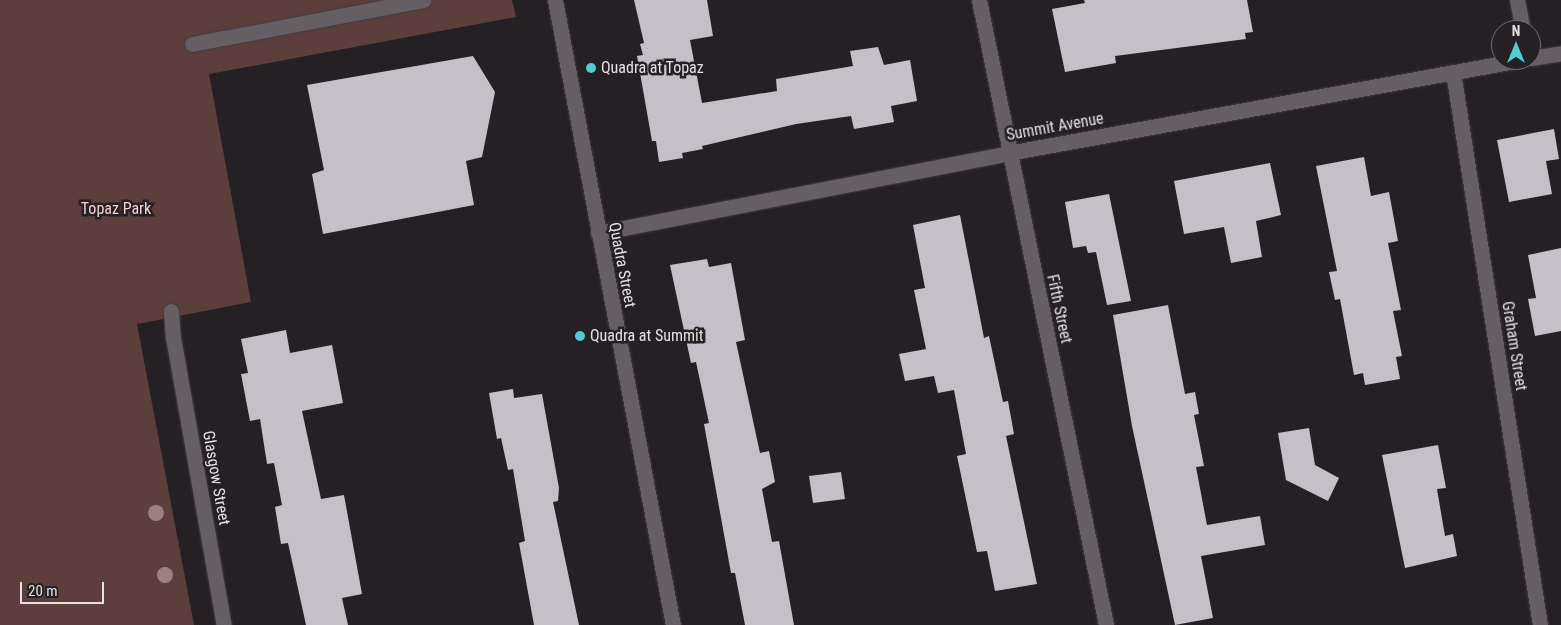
<!DOCTYPE html>
<html>
<head>
<meta charset="utf-8">
<style>
	body { margin:0 }
	#map { position:relative; width:1561px; height:625px; overflow:hidden; background:#252024; font-family:"Roboto Condensed",sans-serif }
	div>[style] { position:absolute }
	.green>* { inset:0; background:#5c3f3d }
	.building>* { inset:0; background:#c3c0c8 }
	.roads { filter:drop-shadow(0 0 1px #413d41) drop-shadow(0 0 1px #413d41) }
	.service>* { height:15px; margin:-7.5px; padding:0 7.5px; transform-origin:7.5px; border-radius:7.5px; background:#655f64 }
	.minor>* { height:15px; margin:-7.5px; padding:0 7.5px; transform-origin:7.5px; border-radius:7.5px; background:#655f64 }
	.secondary>* { height:15px; margin:-7.5px; padding:0 7.5px; transform-origin:7.5px; border-radius:7.5px; background:#655f64 }
	.trees>* { width:16px; height:16px; margin:-8px; border-radius:50%; background:#9a8080 }
	.dots>* { width:14px; height:14px; translate:-50% -50%; box-sizing:border-box; border:2px solid #252024; border-radius:50% }
	span { translate:-50% -50%; white-space:nowrap; text-align:center; line-height:1.15; -webkit-text-stroke:5px #252024; paint-order:stroke }
	.poi-label { font-size:16px; color:#e3dfe2 }
	.left { translate:0 -50%; text-align:left }
	.street-label { font-size:16px; color:#e3dfe2 }
	.park-label { font-size:16px; color:#facfcb }
	.north { position:absolute; left:1491px; top:20px; width:50px; height:50px; box-sizing:border-box; background:#252024; border:1px solid #716c70; border-radius:50%; rotate:0deg; font-size:14px; font-weight:700; line-height:20px; text-align:center; color:#e3dfe2 }
	.north::after { content:''; display:block; margin:auto; width:18px; height:22px; background:#51ccd1; clip-path:polygon(50% 0,100% 100%,50% 72%,0 100%) }
	.scale { position:absolute; left:20px; top:582px; width:84px; height:22px; box-sizing:border-box; border:2px solid #e3dfe2; border-top:0; padding-left:6px; font-size:15px; line-height:18px; white-space:nowrap; color:#e3dfe2; -webkit-text-stroke:4px #252024; paint-order:stroke }
</style>
</head>
<body>
<div id="map">
	<div class="green">
		<i style="clip-path:polygon(0 0,512px 0,516px 17px,209px 74px,251px 302px,137px 324px,194px 625px,0 625px)"></i>
	</div>
	<div class="building">
		<i style="clip-path:polygon(634px 0,707px 0,713px 36px,690px 40px,702px 103px,777px 91px,776px 79px,853px 66px,850px 51px,878px 47px,884px 65px,910px 60px,917px 101px,891px 106px,894px 122px,854px 129px,851px 116px,796px 124px,702px 146px,703px 149px,682px 153px,683px 158px,659px 162px,656px 141px,652px 141px,637px 56px,643px 55px,640px 44px,644px 43px)"></i>
		<i style="clip-path:polygon(1084px 0,1247px 0,1253px 32px,1245px 33px,1246px 39px,1115px 56px,1116px 63px,1065px 72px,1052px 9px,1085px 3px)"></i>
		<i style="clip-path:polygon(473px 56px,495px 92px,482px 157px,466px 161px,474px 205px,323px 234px,312px 174px,324px 170px,307px 85px)"></i>
		<i style="clip-path:polygon(1554px 129px,1559px 159px,1546px 161px,1552px 194px,1509px 202px,1497px 140px)"></i>
		<i style="clip-path:polygon(1364px 157px,1371px 196px,1389px 192px,1398px 241px,1388px 243px,1401px 310px,1393px 311px,1402px 356px,1396px 357px,1400px 379px,1365px 385px,1363px 373px,1354px 375px,1340px 299px,1335px 300px,1329px 272px,1337px 271px,1316px 166px)"></i>
		<i style="clip-path:polygon(1270px 163px,1281px 215px,1256px 221px,1262px 257px,1231px 263px,1224px 227px,1184px 234px,1174px 181px)"></i>
		<i style="clip-path:polygon(1109px 194px,1131px 301px,1107px 305px,1096px 252px,1088px 253px,1086px 246px,1073px 248px,1065px 202px)"></i>
		<i style="clip-path:polygon(960px 215px,984px 338px,989px 336px,1003px 402px,1008px 401px,1014px 434px,1006px 436px,1037px 584px,995px 591px,987px 551px,977px 552px,957px 456px,966px 454px,954px 390px,938px 393px,934px 376px,905px 381px,899px 354px,926px 349px,914px 290px,925px 288px,913px 225px)"></i>
		<i style="clip-path:polygon(1561px 248px,1561px 331px,1535px 336px,1528px 299px,1536px 298px,1528px 255px)"></i>
		<i style="clip-path:polygon(707px 259px,709px 267px,731px 263px,745px 340px,736px 342px,760px 453px,769px 451px,775px 482px,762px 489px,772px 542px,779px 541px,794px 625px,745px 625px,735px 573px,731px 573px,704px 424px,709px 423px,696px 362px,691px 363px,670px 265px)"></i>
		<i style="clip-path:polygon(1168px 305px,1185px 394px,1195px 392px,1199px 414px,1194px 415px,1204px 466px,1196px 467px,1207px 525px,1260px 516px,1265px 545px,1201px 556px,1213px 618px,1175px 625px,1132px 426px,1113px 315px)"></i>
		<i style="clip-path:polygon(286px 330px,290px 353px,332px 345px,343px 403px,302px 411px,321px 499px,344px 495px,362px 594px,342px 598px,348px 625px,306px 625px,288px 543px,281px 544px,275px 507px,282px 505px,274px 463px,267px 464px,260px 419px,250px 421px,241px 374px,248px 373px,241px 339px)"></i>
		<i style="clip-path:polygon(513px 389px,514px 398px,542px 394px,559px 488px,558px 501px,553px 502px,579px 625px,534px 625px,519px 543px,525px 541px,513px 469px,508px 470px,501px 438px,497px 439px,489px 393px)"></i>
		<i style="clip-path:polygon(1309px 428px,1315px 465px,1339px 478px,1328px 501px,1286px 480px,1278px 433px)"></i>
		<i style="clip-path:polygon(1438px 445px,1446px 488px,1437px 489px,1445px 536px,1453px 534px,1457px 556px,1405px 568px,1382px 455px)"></i>
		<i style="clip-path:polygon(841px 472px,845px 499px,813px 503px,809px 476px)"></i>
	</div>
	<div class="roads">
		<div class="service">
			<i style="left:192px;top:44px;width:33px;rotate:-11deg"></i>
			<i style="left:171px;top:311px;width:26px;rotate:86deg"></i>
		</div>
		<div class="minor">
			<i style="left:979px;top:0;width:638px;rotate:78.51deg"></i>
			<i style="left:1517px;top:0;width:31px;rotate:79deg"></i>
			<i style="left:224px;top:38px;width:203px;rotate:-10.8deg"></i>
			<i style="left:1531px;top:58px;width:30px;rotate:-9deg"></i>
			<i style="left:1453px;top:72px;width:560px;rotate:81.06deg"></i>
			<i style="left:598px;top:233px;width:418px;rotate:-11deg"></i>
			<i style="left:1008px;top:153px;width:520px;rotate:-10.29deg"></i>
			<i style="left:173px;top:337px;width:292px;rotate:80deg"></i>
		</div>
		<div class="secondary">
			<i style="left:555px;top:0;width:636px;rotate:79.31deg"></i>
		</div>
	</div>
	<div class="trees">
		<i style="left:156px;top:513px"></i>
		<i style="left:165px;top:575px"></i>
	</div>
	<div class="dots">
		<i style="left:591px;top:68px;background:#51ccd1"></i>
		<i style="left:580px;top:336px;background:#51ccd1"></i>
	</div>
	<div class="poi-label">
		<span class="left" style="left:601px;top:68px">Quadra at Topaz</span>
		<span class="left" style="left:590px;top:336px">Quadra at Summit</span>
	</div>
	<div class="street-label">
		<span style="left:1055px;top:127px;rotate:-10deg">Summit Avenue</span>
		<span style="left:622px;top:265px;rotate:79deg">Quadra Street</span>
		<span style="left:1059px;top:309px;rotate:78deg">Fifth Street</span>
		<span style="left:1514px;top:346px;rotate:81deg">Graham Street</span>
		<span style="left:216px;top:478px;rotate:80deg">Glasgow Street</span>
	</div>
	<div class="park-label">
		<span style="left:116px;top:209px">Topaz Park</span>
	</div>
	<div class="north">N</div>
	<div class="scale">20 m</div>
</div>
</body>
</html>
